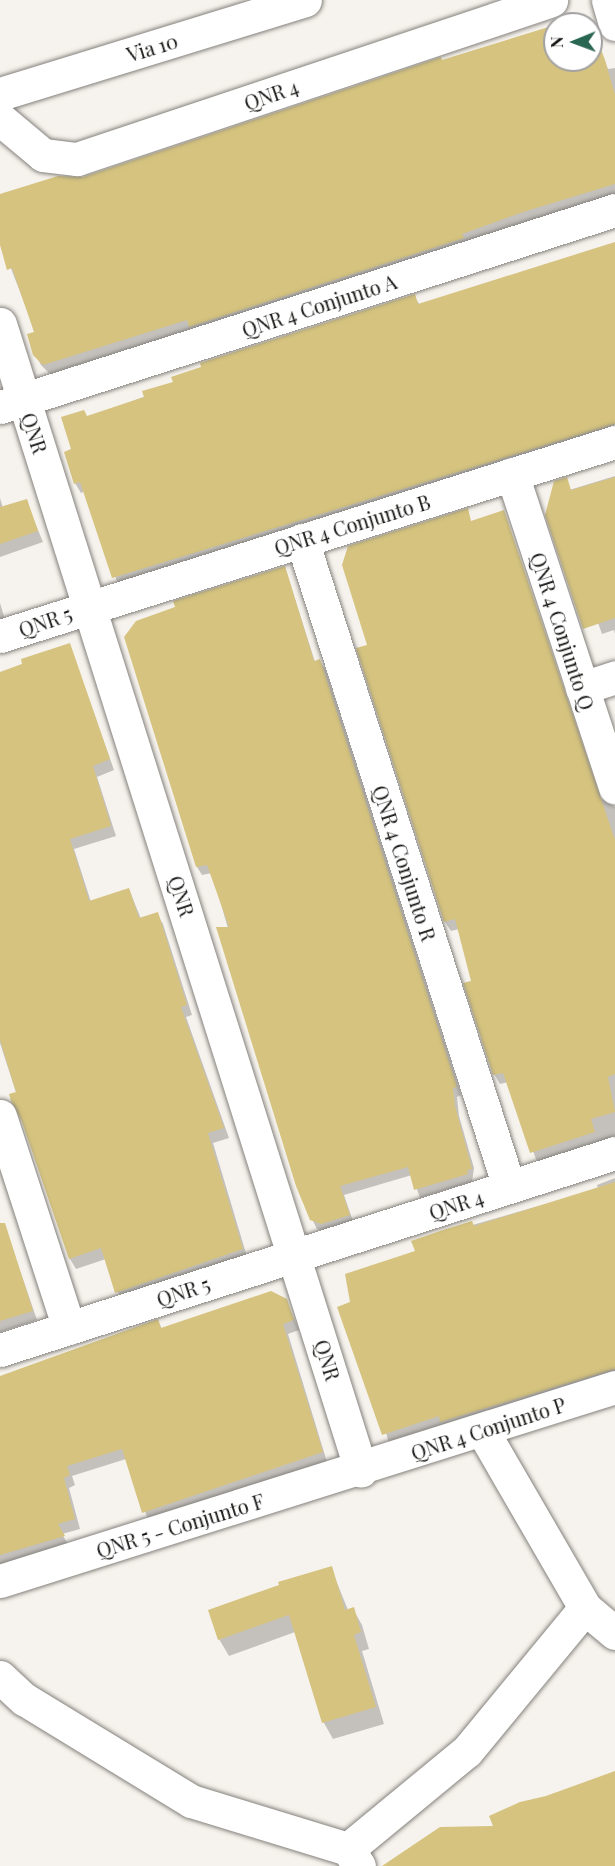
<!DOCTYPE html>
<html>
<head>
<meta charset="utf-8">
<style>
	body { margin:0 }
	#map { position:relative; width:615px; height:1866px; overflow:hidden; background:#f6f2ed; font-family:"Playfair Display",serif }
	div>[style] { position:absolute }
	.shadow>* { inset:0; background:#0003 }
	.building>* { inset:0; background:#d5c37f }
	.roads { filter:drop-shadow(0 0 2px #85827d) drop-shadow(0 0 2px #85827d) }
	.minor>* { height:33px; margin:-16.5px; padding:0 16.5px; transform-origin:16.5px; border-radius:16.5px; background:#fff }
	.major>* { height:33px; margin:-16.5px; padding:0 16.5px; transform-origin:16.5px; border-radius:16.5px; background:#fff }
	span { translate:-50% -50%; white-space:nowrap; text-align:center; line-height:1.15; -webkit-text-stroke:4.5px #fff; paint-order:stroke }
	.street-label { font-size:20px; color:#161513 }
	.north { position:absolute; left:543px; top:12px; width:60px; height:60px; box-sizing:border-box; background:#fff; border:2px solid #a2a1a1; border-radius:50%; rotate:269deg; font-size:16px; font-weight:700; line-height:24px; text-align:center; color:#161513 }
	.north::after { content:''; display:block; margin:auto; width:21px; height:27px; background:#2a6752; clip-path:polygon(50% 0,100% 100%,50% 72%,0 100%) }
</style>
</head>
<body>
<div id="map">
	<div class="shadow">
		<i style="clip-path:polygon(555px 26px,555px 60px,591px 60px,591px 51px,599px 48px,608px 69px,615px 68px,615px 196px,50px 374px,41px 365px,35px 354px,36px 333px,0 240px,0 196px,83px 178px)"></i>
		<i style="clip-path:polygon(615px 243px,615px 436px,119px 587px,85px 491px,81px 493px,75px 483px,73px 450px,87px 418px,414px 296px,420px 305px)"></i>
		<i style="clip-path:polygon(615px 476px,615px 634px,614px 630px,602px 634px,553px 495px)"></i>
		<i style="clip-path:polygon(0 498px,3px 508px,26px 501px,43px 542px,0 557px)"></i>
		<i style="clip-path:polygon(503px 512px,600px 798px,615px 807px,615px 1136px,537px 1162px,508px 1082px,500px 1084px,494px 1074px,459px 929px,451px 931px,445px 922px,358px 649px,369px 646px,471px 522px)"></i>
		<i style="clip-path:polygon(285px 567px,315px 662px,320px 661px,325px 669px,461px 1095px,457px 1097px,459px 1116px,474px 1168px,472px 1182px,420px 1198px,412px 1175px,344px 1195px,354px 1224px,326px 1232px,317px 1229px,312px 1219px,212px 873px,202px 875px,197px 867px)"></i>
		<i style="clip-path:polygon(0 603px,7px 626px,0 628px)"></i>
		<i style="clip-path:polygon(70px 645px,114px 770px,97px 777px,116px 836px,74px 849px,91px 902px,129px 889px,141px 919px,157px 914px,163px 924px,192px 1015px,186px 1017px,229px 1138px,213px 1143px,248px 1260px,122px 1303px,106px 1259px,76px 1269px,70px 1259px,0 1043px,0 673px)"></i>
		<i style="clip-path:polygon(615px 1178px,615px 1382px,389px 1444px,352px 1303px,417px 1252px,413px 1242px,598px 1189px,597px 1185px)"></i>
		<i style="clip-path:polygon(12px 1247px,37px 1320px,0 1332px,0 1251px)"></i>
		<i style="clip-path:polygon(286px 1300px,299px 1330px,288px 1334px,327px 1462px,149px 1522px,126px 1459px,72px 1476px,75px 1485px,69px 1488px,80px 1529px,62px 1534px,69px 1546px,0 1568px,0 1377px,158px 1321px,162px 1329px)"></i>
		<i style="clip-path:polygon(331px 1568px,348px 1610px,353px 1609px,362px 1625px,369px 1649px,362px 1651px,384px 1724px,333px 1739px,324px 1723px,295px 1632px,229px 1656px,219px 1639px)"></i>
	</div>
	<div class="building">
		<i style="clip-path:polygon(555px 25px,555px 60px,591px 60px,591px 50px,600px 47px,605px 60px,615px 95px,615px 184px,523px 212px,462px 234px,464px 238px,189px 327px,187px 320px,43px 365px,33px 355px,27px 334px,34px 332px,12px 268px,7px 270px,0 245px,0 194px,58px 176px,83px 177px,441px 57px,442px 60px)"></i>
		<i style="clip-path:polygon(615px 242px,615px 424px,112px 578px,80px 482px,74px 484px,64px 452px,71px 449px,61px 417px,84px 410px,87px 416px,144px 397px,142px 391px,173px 382px,171px 377px,201px 367px,200px 363px,415px 294px,418px 304px)"></i>
		<i style="clip-path:polygon(567px 477px,571px 490px,615px 477px,615px 618px,583px 629px,545px 515px,554px 481px)"></i>
		<i style="clip-path:polygon(27px 499px,38px 531px,0 544px,0 507px)"></i>
		<i style="clip-path:polygon(468px 508px,471px 521px,504px 510px,615px 840px,615px 1074px,608px 1077px,615px 1112px,591px 1119px,595px 1132px,530px 1153px,503px 1073px,493px 1075px,463px 983px,471px 981px,455px 919px,444px 922px,356px 648px,367px 645px,342px 565px,348px 546px)"></i>
		<i style="clip-path:polygon(285px 566px,314px 661px,320px 659px,457px 1087px,453px 1088px,455px 1106px,472px 1169px,467px 1170px,468px 1174px,414px 1190px,408px 1167px,340px 1186px,350px 1215px,321px 1224px,310px 1220px,296px 1186px,216px 927px,229px 927px,207px 865px,196px 867px,124px 637px,136px 621px,175px 607px,173px 601px)"></i>
		<i style="clip-path:polygon(70px 643px,110px 759px,93px 766px,111px 826px,70px 839px,89px 901px,129px 888px,139px 918px,158px 912px,187px 1005px,181px 1007px,224px 1128px,208px 1133px,243px 1249px,115px 1293px,101px 1248px,69px 1259px,22px 1122px,11px 1101px,9px 1094px,16px 1092px,0 1040px,0 672px,22px 664px,21px 659px)"></i>
		<i style="clip-path:polygon(615px 1182px,615px 1369px,440px 1422px,439px 1416px,382px 1435px,337px 1307px,350px 1302px,345px 1274px,415px 1251px,411px 1241px,443px 1230px,472px 1221px,474px 1226px)"></i>
		<i style="clip-path:polygon(0 1223px,5px 1223px,33px 1311px,0 1321px)"></i>
		<i style="clip-path:polygon(271px 1291px,287px 1299px,294px 1320px,283px 1324px,323px 1452px,142px 1513px,122px 1449px,67px 1466px,70px 1475px,64px 1478px,75px 1519px,58px 1524px,65px 1536px,0 1555px,0 1376px,158px 1319px,161px 1328px)"></i>
		<i style="clip-path:polygon(332px 1566px,345px 1610px,354px 1607px,361px 1632px,354px 1635px,376px 1707px,322px 1723px,289px 1615px,218px 1640px,208px 1610px,279px 1585px,278px 1582px)"></i>
		<i style="clip-path:polygon(615px 1771px,615px 1866px,382px 1866px,440px 1827px,493px 1826px,489px 1816px,520px 1802px,546px 1796px)"></i>
	</div>
	<div class="roads">
		<div class="minor">
			<i style="left:608px;top:0;width:25px;rotate:74deg"></i>
			<i style="left:0;top:119px;width:56px;rotate:39.9deg"></i>
			<i style="left:43px;top:155px;width:34px;rotate:7deg"></i>
			<i style="left:77px;top:159px;width:500px;rotate:-18.5deg"></i>
			<i style="left:0;top:324px;width:1202px;rotate:72.52deg"></i>
			<i style="left:0;top:407px;width:646px;rotate:-17.76deg"></i>
			<i style="left:512px;top:474px;width:330px;rotate:71.8deg"></i>
			<i style="left:302px;top:540px;width:679px;rotate:72.26deg"></i>
			<i style="left:0;top:636px;width:645px;rotate:-17.51deg"></i>
			<i style="left:582px;top:688px;width:35px;rotate:-18deg"></i>
			<i style="left:0;top:1116px;width:223px;rotate:72deg"></i>
			<i style="left:0;top:1350px;width:646px;rotate:-17.76deg"></i>
			<i style="left:482px;top:1430px;width:206px;rotate:59.9deg"></i>
			<i style="left:585px;top:1608px;width:39px;rotate:40deg"></i>
			<i style="left:0;top:1581px;width:645px;rotate:-17.51deg"></i>
			<i style="left:0;top:1677px;width:33px;rotate:43deg"></i>
			<i style="left:24px;top:1699px;width:196px;rotate:31.4deg"></i>
			<i style="left:191px;top:1801px;width:164px;rotate:17deg"></i>
			<i style="left:348px;top:1849px;width:20px;rotate:57deg"></i>
			<i style="left:348px;top:1849px;width:154px;rotate:-39.5deg"></i>
			<i style="left:467px;top:1751px;width:185px;rotate:-50.5deg"></i>
		</div>
		<div class="major">
			<i style="left:0;top:94px;width:319px;rotate:-17.1deg"></i>
		</div>
	</div>
	<div class="street-label">
		<span style="left:152px;top:47px;rotate:-17deg">Via 10</span>
		<span style="left:271px;top:94px;rotate:-19deg">QNR 4</span>
		<span style="left:319px;top:305px;rotate:-18deg">QNR 4 Conjunto A</span>
		<span style="left:35px;top:433px;rotate:72deg">QNR</span>
		<span style="left:352px;top:524px;rotate:-17deg">QNR 4 Conjunto B</span>
		<span style="left:45px;top:621px;rotate:-19deg">QNR 5</span>
		<span style="left:563px;top:631px;rotate:72deg">QNR 4 Conjunto Q</span>
		<span style="left:405px;top:863px;rotate:72deg">QNR 4 Conjunto R</span>
		<span style="left:182px;top:896px;rotate:72deg">QNR</span>
		<span style="left:456px;top:1204px;rotate:-18deg">QNR 4</span>
		<span style="left:183px;top:1291px;rotate:-18deg">QNR 5</span>
		<span style="left:328px;top:1360px;rotate:73deg">QNR</span>
		<span style="left:488px;top:1428px;rotate:-18deg">QNR 4 Conjunto P</span>
		<span style="left:180px;top:1525px;rotate:-17deg">QNR 5 - Conjunto F</span>
	</div>
	<div class="north">N</div>
</div>
</body>
</html>
